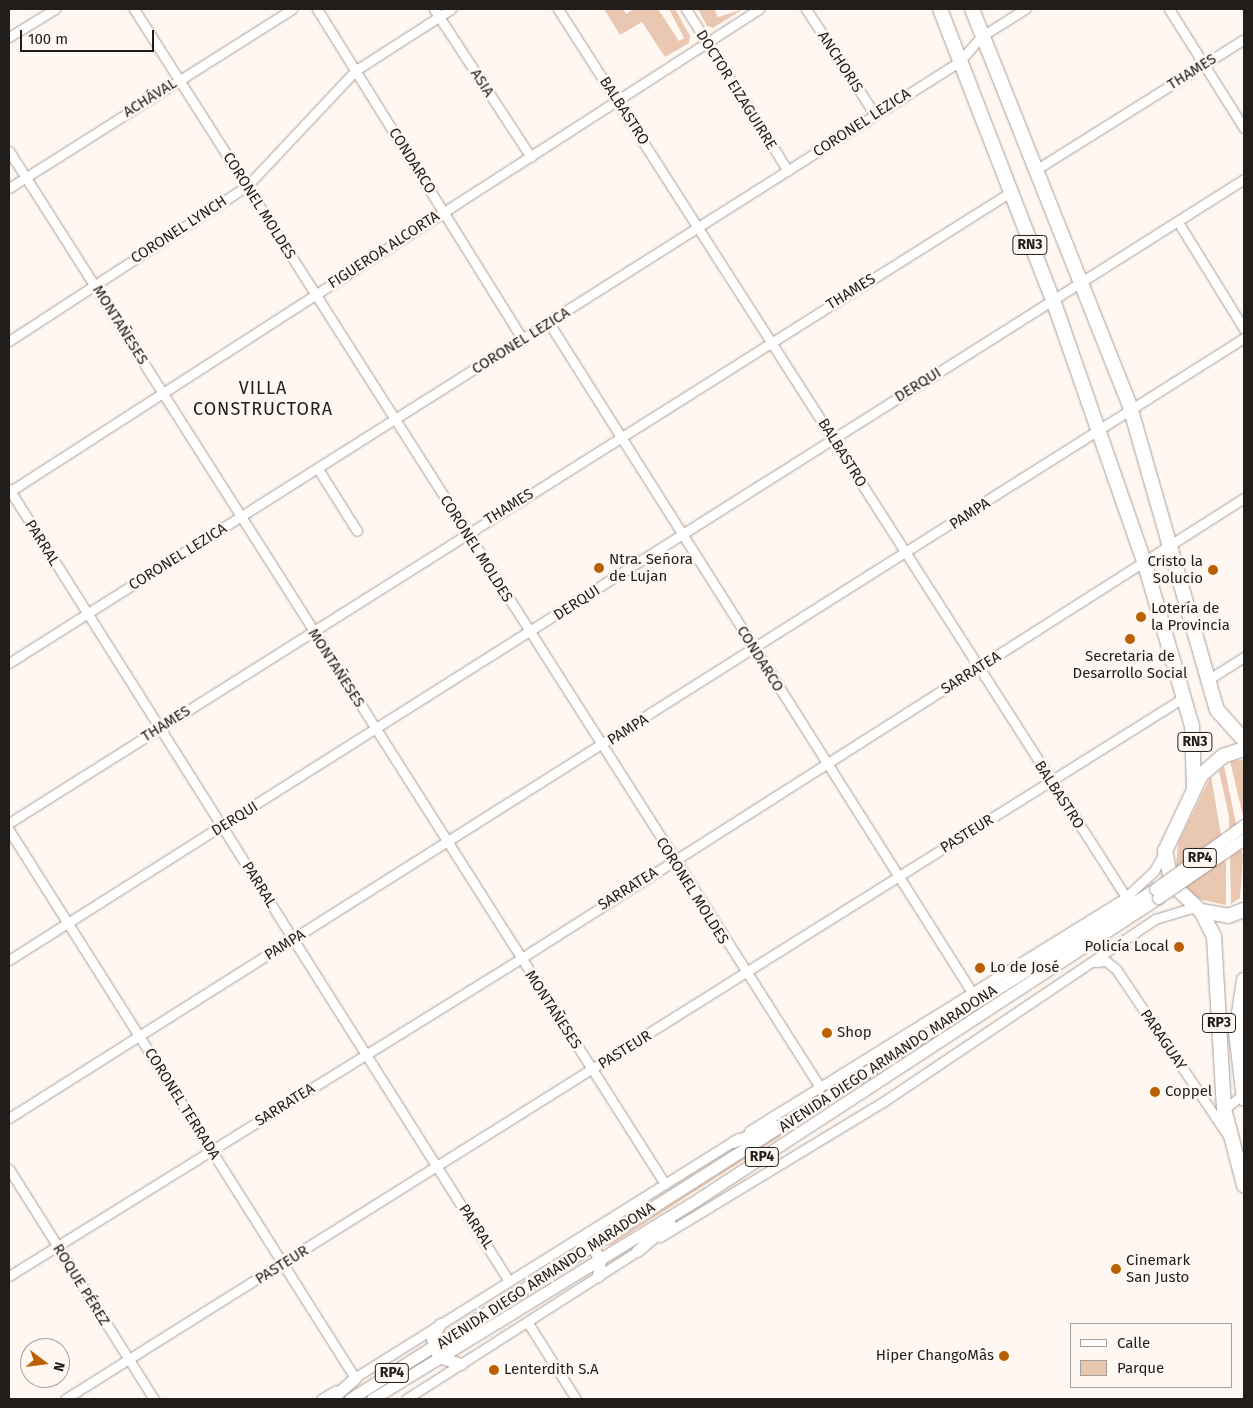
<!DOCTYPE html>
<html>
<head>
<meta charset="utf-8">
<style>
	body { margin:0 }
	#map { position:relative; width:1253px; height:1408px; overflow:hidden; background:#fff7f2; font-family:"Fira Sans",sans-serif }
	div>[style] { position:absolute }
	.green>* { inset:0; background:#e9c7b1 }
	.roads { filter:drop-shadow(0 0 1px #aa9f97) drop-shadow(0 0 1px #aa9f97) }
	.minor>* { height:9px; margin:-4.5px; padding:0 4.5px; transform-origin:4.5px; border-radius:4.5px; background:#fff }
	.major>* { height:11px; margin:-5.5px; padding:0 5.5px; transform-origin:5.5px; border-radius:5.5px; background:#fff }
	.highway>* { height:14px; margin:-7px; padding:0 7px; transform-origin:7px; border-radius:7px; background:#fff }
	.bridges { filter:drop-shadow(0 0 1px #aa9f97) drop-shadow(0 0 1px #aa9f97) }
	.major-bridge>* { height:11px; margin:-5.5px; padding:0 5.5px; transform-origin:5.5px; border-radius:5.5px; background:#fff }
	.dots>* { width:14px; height:14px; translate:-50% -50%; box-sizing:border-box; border:2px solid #fff7f2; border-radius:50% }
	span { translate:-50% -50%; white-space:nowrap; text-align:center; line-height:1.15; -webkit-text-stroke:5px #fff7f2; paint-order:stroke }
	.shield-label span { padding:1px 4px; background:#fff7f2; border:1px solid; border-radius:4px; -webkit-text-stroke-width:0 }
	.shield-label { font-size:14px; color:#211d1a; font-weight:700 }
	.street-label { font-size:15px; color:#211d1a }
	.poi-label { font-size:15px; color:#211d1a }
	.left { translate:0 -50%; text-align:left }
	.right { translate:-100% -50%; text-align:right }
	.quarter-label { font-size:18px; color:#211d1a; letter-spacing:1px }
	.frame { position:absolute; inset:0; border:10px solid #211d1a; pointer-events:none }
	.legend { position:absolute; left:1070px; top:1323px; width:162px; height:65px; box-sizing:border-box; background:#fff7f2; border:1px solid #a6a09c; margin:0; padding:6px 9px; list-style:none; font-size:15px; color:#211d1a }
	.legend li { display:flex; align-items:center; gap:10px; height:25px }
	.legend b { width:25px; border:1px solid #a6a09c }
	.north { position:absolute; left:20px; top:1338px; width:50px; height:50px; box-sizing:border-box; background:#fff7f2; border:1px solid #a6a09c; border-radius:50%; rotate:105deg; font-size:14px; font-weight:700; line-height:20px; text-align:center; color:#211d1a }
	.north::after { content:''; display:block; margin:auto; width:18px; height:22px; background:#ba6000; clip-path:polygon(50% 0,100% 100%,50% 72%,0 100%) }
	.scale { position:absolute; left:20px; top:30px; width:134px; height:22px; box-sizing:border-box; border:2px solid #211d1a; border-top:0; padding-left:6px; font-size:15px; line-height:18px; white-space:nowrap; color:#211d1a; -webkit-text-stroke:4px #fff7f2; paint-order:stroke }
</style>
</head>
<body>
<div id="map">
	<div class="green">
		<i style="clip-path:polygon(604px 9px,623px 9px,626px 14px,634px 9px,658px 9px,679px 41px,684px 38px,669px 9px,675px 9px,690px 36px,689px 43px,665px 57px,642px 22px,620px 35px)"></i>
		<i style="clip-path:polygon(698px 9px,714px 9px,718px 17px,743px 9px,713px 28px,707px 26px)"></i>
		<i style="clip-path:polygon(1244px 760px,1244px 820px,1230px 761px)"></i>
		<i style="clip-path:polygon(1224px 766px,1243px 857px,1240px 898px,1231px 904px,1229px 816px,1219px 771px)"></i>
		<i style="clip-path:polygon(1211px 776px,1226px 865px,1226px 905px,1198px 899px,1187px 889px,1176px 867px,1178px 843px)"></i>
		<i style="clip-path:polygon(918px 1048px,611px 1245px,606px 1246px,910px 1051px)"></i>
	</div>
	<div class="roads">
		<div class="minor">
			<i style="left:134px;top:9px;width:1278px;rotate:57.53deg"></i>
			<i style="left:317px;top:9px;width:390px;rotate:58.1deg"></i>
			<i style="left:434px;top:9px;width:177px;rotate:56.8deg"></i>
			<i style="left:558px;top:9px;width:1054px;rotate:57.4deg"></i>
			<i style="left:686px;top:9px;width:191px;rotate:57.8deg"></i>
			<i style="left:806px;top:9px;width:126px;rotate:56.9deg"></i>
			<i style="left:1169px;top:9px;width:141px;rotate:57.8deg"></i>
			<i style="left:9px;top:37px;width:54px;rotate:-31.3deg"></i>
			<i style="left:9px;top:151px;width:1224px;rotate:57.58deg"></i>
			<i style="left:1037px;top:169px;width:244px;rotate:-32.1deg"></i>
			<i style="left:9px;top:188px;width:335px;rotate:-32.3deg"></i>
			<i style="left:1178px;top:222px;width:126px;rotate:58.3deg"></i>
			<i style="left:549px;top:323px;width:794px;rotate:57.71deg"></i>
			<i style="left:9px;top:341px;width:284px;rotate:-33.1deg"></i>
			<i style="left:247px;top:186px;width:159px;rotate:-46.8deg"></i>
			<i style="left:356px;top:70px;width:113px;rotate:-32.7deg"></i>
			<i style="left:318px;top:469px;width:73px;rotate:57.8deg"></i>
			<i style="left:9px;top:489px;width:937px;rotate:57.74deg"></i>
			<i style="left:9px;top:492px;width:892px;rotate:-32.78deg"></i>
			<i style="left:9px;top:663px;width:1124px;rotate:-32.32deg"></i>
			<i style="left:959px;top:62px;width:35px;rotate:-49deg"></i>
			<i style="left:982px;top:36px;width:51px;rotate:-32.1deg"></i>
			<i style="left:1206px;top:681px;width:45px;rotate:-32.3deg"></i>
			<i style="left:9px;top:823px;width:1182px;rotate:-32.21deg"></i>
			<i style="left:9px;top:830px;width:648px;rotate:57.73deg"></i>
			<i style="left:9px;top:960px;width:1461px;rotate:-32.31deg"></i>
			<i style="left:1094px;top:962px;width:12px;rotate:-5deg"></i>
			<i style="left:1106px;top:961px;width:13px;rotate:39deg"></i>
			<i style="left:1116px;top:969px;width:199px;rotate:56.1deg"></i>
			<i style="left:1224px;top:1109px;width:25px;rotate:-37deg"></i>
			<i style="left:9px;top:1118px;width:1461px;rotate:-32.28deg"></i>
			<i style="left:749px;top:1131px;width:444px;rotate:-31.8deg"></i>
			<i style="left:1126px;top:897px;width:38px;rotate:-43deg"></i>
			<i style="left:1154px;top:871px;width:23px;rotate:-61deg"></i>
			<i style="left:9px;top:1169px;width:272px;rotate:57.8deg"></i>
			<i style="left:660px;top:1237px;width:261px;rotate:-31.2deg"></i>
			<i style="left:883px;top:1102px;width:328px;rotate:-33.9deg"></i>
			<i style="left:1155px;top:919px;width:42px;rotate:-16.7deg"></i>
			<i style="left:9px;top:1276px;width:601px;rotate:-31.81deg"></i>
			<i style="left:520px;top:959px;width:858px;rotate:-32.49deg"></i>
			<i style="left:528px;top:1323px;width:90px;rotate:57.7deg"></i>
			<i style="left:351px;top:1380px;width:457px;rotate:-32deg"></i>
			<i style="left:65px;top:1399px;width:1320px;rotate:-32.09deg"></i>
			<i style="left:321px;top:1399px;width:17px;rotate:-31deg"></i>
			<i style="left:406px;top:1399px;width:279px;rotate:-32.6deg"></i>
		</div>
		<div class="major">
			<i style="left:733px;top:1142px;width:45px;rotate:-22deg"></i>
			<i style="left:578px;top:1240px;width:15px;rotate:23deg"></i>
			<i style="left:592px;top:1246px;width:16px;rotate:60deg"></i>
			<i style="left:600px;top:1260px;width:16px;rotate:97deg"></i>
			<i style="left:637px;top:1251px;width:43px;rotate:-40.3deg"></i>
			<i style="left:440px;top:1324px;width:16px;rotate:120deg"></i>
			<i style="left:432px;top:1338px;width:20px;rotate:72deg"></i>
			<i style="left:438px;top:1357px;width:24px;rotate:17deg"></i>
			<i style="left:331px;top:1399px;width:32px;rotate:-41deg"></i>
			<i style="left:350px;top:1399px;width:953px;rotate:-32.36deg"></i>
			<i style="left:372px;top:1399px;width:382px;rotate:-31.5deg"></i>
			<i style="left:698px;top:1199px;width:550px;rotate:-33.2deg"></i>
		</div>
		<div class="highway">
			<i style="left:940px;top:9px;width:312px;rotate:68.8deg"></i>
			<i style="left:1053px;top:300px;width:276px;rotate:70.8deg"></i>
			<i style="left:1144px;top:561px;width:172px;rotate:73.8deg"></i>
			<i style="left:1192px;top:726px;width:61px;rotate:88.1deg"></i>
			<i style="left:972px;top:9px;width:428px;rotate:68.3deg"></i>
			<i style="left:1130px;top:407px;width:315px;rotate:74deg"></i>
			<i style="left:1217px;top:710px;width:40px;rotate:48deg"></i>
			<i style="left:1244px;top:749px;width:22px;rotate:162deg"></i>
			<i style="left:1223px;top:756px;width:29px;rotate:139deg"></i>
			<i style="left:1201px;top:775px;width:84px;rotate:115.3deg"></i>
			<i style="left:1165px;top:851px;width:34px;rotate:78deg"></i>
			<i style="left:1172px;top:884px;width:40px;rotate:43deg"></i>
			<i style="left:1201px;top:911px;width:27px;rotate:10deg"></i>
			<i style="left:1228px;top:916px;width:17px;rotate:-21deg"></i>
			<i style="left:1201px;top:911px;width:28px;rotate:63deg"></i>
			<i style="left:1214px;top:936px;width:173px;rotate:86.7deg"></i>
			<i style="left:1224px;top:1109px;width:79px;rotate:75.3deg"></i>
			<i style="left:1244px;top:980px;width:53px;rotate:98.7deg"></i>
			<i style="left:1236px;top:1032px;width:67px;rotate:83.2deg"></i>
		</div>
	</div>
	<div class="bridges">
		<div class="major-bridge">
			<i style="left:1155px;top:889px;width:110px;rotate:-35.7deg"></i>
			<i style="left:1158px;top:898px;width:104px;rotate:-34.5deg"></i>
		</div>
	</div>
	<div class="dots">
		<i style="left:599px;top:568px;background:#ba6000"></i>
		<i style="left:1213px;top:570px;background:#ba6000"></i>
		<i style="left:1141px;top:617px;background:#ba6000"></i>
		<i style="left:1130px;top:639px;background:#ba6000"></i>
		<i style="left:1179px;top:947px;background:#ba6000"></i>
		<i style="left:980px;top:968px;background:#ba6000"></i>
		<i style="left:827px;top:1033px;background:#ba6000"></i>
		<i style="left:1155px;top:1092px;background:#ba6000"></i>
		<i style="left:1116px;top:1269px;background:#ba6000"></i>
		<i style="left:1004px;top:1356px;background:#ba6000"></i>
		<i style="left:494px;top:1370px;background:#ba6000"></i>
	</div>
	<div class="shield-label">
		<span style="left:1030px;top:245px">RN3</span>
		<span style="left:1195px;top:742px">RN3</span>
		<span style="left:1200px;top:858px">RP4</span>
		<span style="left:1219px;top:1023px">RP3</span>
		<span style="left:762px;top:1157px">RP4</span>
		<span style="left:392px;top:1373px">RP4</span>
	</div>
	<div class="street-label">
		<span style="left:840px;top:62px;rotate:57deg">ANCHORIS</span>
		<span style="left:1192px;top:72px;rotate:-32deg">THAMES</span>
		<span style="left:482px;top:83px;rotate:57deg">ASIA</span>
		<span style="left:736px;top:90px;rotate:58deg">DOCTOR EIZAGUIRRE</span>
		<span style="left:150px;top:98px;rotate:-32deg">ACHÁVAL</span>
		<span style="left:624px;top:111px;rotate:57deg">BALBASTRO</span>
		<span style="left:862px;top:123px;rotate:-33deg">CORONEL LEZICA</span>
		<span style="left:412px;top:161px;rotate:58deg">CONDARCO</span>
		<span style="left:259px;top:206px;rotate:58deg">CORONEL MOLDES</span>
		<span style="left:179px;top:230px;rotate:-33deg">CORONEL LYNCH</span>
		<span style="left:384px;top:250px;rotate:-33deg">FIGUEROA ALCORTA</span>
		<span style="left:851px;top:292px;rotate:-32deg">THAMES</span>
		<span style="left:120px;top:325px;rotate:58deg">MONTAÑESES</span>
		<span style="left:521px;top:341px;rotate:-32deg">CORONEL LEZICA</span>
		<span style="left:918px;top:385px;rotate:-32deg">DERQUI</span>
		<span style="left:842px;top:453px;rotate:58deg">BALBASTRO</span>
		<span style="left:509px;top:507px;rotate:-32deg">THAMES</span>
		<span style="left:970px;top:514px;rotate:-33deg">PAMPA</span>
		<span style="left:42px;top:543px;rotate:58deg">PARRAL</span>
		<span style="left:476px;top:549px;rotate:58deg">CORONEL MOLDES</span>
		<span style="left:178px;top:557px;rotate:-32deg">CORONEL LEZICA</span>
		<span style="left:577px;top:603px;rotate:-33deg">DERQUI</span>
		<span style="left:760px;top:659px;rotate:58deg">CONDARCO</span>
		<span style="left:336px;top:668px;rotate:57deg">MONTAÑESES</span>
		<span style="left:971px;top:673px;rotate:-32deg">SARRATEA</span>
		<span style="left:166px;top:724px;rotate:-32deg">THAMES</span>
		<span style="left:628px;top:730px;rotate:-32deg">PAMPA</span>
		<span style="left:1059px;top:795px;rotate:57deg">BALBASTRO</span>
		<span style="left:235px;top:819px;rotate:-32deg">DERQUI</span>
		<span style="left:967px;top:834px;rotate:-32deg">PASTEUR</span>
		<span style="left:259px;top:885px;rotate:58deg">PARRAL</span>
		<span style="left:628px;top:889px;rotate:-32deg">SARRATEA</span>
		<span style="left:692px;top:891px;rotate:58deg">CORONEL MOLDES</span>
		<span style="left:285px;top:945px;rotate:-32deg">PAMPA</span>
		<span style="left:553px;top:1010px;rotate:57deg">MONTAÑESES</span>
		<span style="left:1163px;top:1040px;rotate:56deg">PARAGUAY</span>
		<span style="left:625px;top:1050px;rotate:-32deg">PASTEUR</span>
		<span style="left:888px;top:1059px;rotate:-33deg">AVENIDA DIEGO ARMANDO MARADONA</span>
		<span style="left:182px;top:1104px;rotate:58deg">CORONEL TERRADA</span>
		<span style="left:285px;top:1105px;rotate:-32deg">SARRATEA</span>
		<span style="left:476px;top:1227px;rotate:57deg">PARRAL</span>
		<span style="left:282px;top:1265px;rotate:-32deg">PASTEUR</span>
		<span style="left:546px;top:1276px;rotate:-33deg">AVENIDA DIEGO ARMANDO MARADONA</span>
		<span style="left:81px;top:1285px;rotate:58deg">ROQUE PÉREZ</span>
	</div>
	<div class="poi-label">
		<span class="left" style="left:609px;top:568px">Ntra. Señora<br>de Lujan</span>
		<span class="right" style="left:1203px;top:570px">Cristo la<br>Solucio</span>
		<span class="left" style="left:1151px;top:617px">Lotería de<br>la Provincia</span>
		<span style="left:1130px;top:665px">Secretaria de<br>Desarrollo Social</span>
		<span class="right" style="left:1169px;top:947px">Policía Local</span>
		<span class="left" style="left:990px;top:968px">Lo de José</span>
		<span class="left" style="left:837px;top:1033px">Shop</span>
		<span class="left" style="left:1165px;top:1092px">Coppel</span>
		<span class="left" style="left:1126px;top:1269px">Cinemark<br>San Justo</span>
		<span class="right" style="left:994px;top:1356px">Hiper ChangoMâs</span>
		<span class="left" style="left:504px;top:1370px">Lenterdith S.A</span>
	</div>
	<div class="quarter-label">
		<span style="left:263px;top:399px">VILLA<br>CONSTRUCTORA</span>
	</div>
	<div class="frame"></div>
	<ul class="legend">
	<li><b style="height:6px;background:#fff"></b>Calle</li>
	<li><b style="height:14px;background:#e9c7b1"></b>Parque</li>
	</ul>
	<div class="north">N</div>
	<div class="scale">100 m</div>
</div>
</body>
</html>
